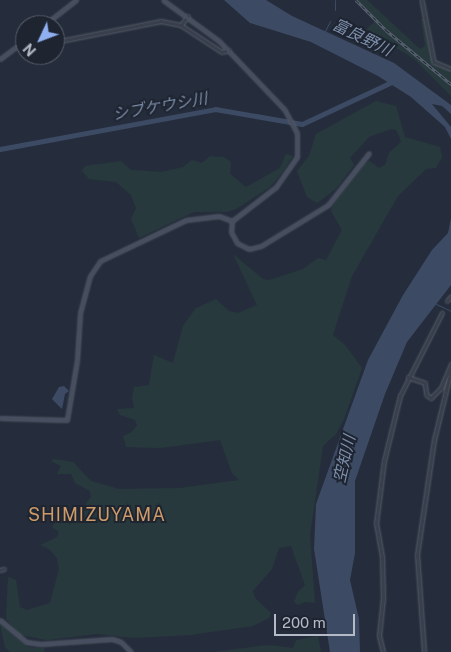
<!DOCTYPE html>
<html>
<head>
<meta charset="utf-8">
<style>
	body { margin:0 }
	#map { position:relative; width:451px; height:652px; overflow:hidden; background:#252d3c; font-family:"Public Sans","Noto Sans JP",sans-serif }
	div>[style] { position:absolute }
	.green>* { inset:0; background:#27393d }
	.water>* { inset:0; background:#3c4a64 }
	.stream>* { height:1px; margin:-0.5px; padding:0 0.5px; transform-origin:0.5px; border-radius:0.5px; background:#3c4a64 }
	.river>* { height:5px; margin:-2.5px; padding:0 2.5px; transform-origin:2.5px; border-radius:2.5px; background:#3c4a64 }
	.roads { filter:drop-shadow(0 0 1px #545b67) drop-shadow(0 0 1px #545b67) }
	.street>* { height:2.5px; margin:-1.25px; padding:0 1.25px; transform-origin:1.25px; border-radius:1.25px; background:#393f4c }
	.secondary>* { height:3px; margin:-1.5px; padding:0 1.5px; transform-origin:1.5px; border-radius:1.5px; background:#474e5f }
	.rail>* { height:3px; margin-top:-1.5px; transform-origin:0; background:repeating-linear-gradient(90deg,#1e2531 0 4px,#5b6373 0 8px); box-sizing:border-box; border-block:1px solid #5b6373 }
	span { translate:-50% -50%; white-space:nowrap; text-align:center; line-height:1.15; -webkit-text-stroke:4px #1e2531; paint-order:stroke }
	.water-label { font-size:16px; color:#7e8fad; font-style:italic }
	.quarter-label { font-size:18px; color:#ce9b69; letter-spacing:1px }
	.north { position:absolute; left:15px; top:15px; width:50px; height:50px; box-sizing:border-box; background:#1e2531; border:1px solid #5a616d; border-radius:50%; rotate:227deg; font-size:14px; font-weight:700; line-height:20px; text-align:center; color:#b4bbc7 }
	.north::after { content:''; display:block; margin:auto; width:18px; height:22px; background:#8faff1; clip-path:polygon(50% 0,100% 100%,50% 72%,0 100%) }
	.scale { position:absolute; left:274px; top:614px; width:81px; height:22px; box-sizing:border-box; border:2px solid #b4bbc7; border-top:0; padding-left:6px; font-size:15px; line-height:18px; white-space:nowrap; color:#b4bbc7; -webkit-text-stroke:4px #1e2531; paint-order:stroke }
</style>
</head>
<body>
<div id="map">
	<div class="green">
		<i style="clip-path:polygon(355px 0,367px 0,420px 49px,425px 46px,421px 19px,426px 19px,434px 62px,451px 69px,451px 96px,413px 58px,366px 30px,375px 21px)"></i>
		<i style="clip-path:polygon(376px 101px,396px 106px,405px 137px,440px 147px,442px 157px,436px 168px,426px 169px,398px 196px,352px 276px,337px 322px,333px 335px,345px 345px,362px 368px,344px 419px,336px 434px,323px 446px,310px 535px,315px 603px,305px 602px,298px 605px,294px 602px,298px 592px,305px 585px,291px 546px,279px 548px,272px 569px,253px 591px,255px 598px,271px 613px,269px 618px,253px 626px,190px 635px,134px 638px,97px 634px,47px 640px,20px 635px,6px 619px,8px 577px,16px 580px,20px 607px,27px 610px,50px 603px,59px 569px,57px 558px,49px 549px,40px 545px,57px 537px,59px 532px,52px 527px,57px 518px,78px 515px,91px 497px,90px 491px,75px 483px,71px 474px,57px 474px,61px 466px,51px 461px,53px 459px,73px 462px,91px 481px,119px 489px,180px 488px,239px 480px,232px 473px,220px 440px,160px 448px,126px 447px,123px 436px,132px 432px,137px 425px,135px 420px,120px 415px,117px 409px,134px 408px,132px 397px,134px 387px,149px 385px,154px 355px,173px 363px,183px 326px,196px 308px,216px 299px,229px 311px,238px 313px,257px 305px,233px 254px,263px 279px,269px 280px,303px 269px,318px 258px,326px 260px,342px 230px,331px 211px,333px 205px,365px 164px,369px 161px,379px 168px,385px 165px,389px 153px,401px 142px,399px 136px,396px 130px,391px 129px,369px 137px,350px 158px,354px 165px,336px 189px,317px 203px,307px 197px,297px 171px,309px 156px,316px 134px)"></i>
		<i style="clip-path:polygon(286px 154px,293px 156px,283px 172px,269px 188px,236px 209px,227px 212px,194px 212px,139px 238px,131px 219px,136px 208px,131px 195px,116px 182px,89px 179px,82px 171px,85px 166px,121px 161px,131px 170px,162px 172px,183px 167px,192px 160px,202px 163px,210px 156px,224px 157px,231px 162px,230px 174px,246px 187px,280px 168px)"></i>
		<i style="clip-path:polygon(0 624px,27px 647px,44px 648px,45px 652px,10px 652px,5px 647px)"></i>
		<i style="clip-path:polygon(318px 636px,321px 652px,212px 652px,268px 645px,293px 648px,296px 640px)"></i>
	</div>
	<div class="water">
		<i style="clip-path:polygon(224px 0,266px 0,292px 16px,394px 63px,451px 105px,451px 114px,442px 106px,432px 104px,451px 127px,451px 139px,445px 127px,411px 97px,378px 76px,311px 42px,250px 23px)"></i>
		<i style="clip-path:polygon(451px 218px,451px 285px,407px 342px,385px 394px,355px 481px,355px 553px,350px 580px,359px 619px,360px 652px,330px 652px,314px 549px,316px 504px,368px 360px,403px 295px,432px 250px,448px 233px)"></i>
		<i style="clip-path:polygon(64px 386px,69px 391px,65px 394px,62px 409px,52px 399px,59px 387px)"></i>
	</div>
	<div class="stream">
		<i style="left:335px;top:0;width:10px;rotate:90deg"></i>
		<i style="left:325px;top:31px;width:11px;rotate:-63deg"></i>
		<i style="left:436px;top:304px;width:17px;rotate:25deg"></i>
	</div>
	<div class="river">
		<i style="left:0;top:149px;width:219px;rotate:-10.5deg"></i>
		<i style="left:215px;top:109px;width:88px;rotate:9.8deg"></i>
		<i style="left:302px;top:124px;width:102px;rotate:-25.1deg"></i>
	</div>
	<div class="roads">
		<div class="street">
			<i style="left:422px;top:0;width:63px;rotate:79deg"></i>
			<i style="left:434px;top:62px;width:18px;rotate:22deg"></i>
			<i style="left:181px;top:25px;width:11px;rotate:-52deg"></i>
			<i style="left:55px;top:42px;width:108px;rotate:-11.2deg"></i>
			<i style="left:161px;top:21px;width:20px;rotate:11deg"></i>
			<i style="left:181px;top:25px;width:49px;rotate:33.4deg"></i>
			<i style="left:222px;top:52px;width:7px;rotate:-16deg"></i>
			<i style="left:22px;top:49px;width:3px;rotate:-18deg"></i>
			<i style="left:447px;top:301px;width:6px;rotate:-51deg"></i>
			<i style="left:408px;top:377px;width:18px;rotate:19deg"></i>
			<i style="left:425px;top:383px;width:12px;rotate:81deg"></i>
			<i style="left:427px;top:395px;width:5px;rotate:37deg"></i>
			<i style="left:431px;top:398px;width:14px;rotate:-45deg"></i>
			<i style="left:441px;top:388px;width:26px;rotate:-67deg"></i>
			<i style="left:0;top:570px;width:4px;rotate:-14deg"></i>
			<i style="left:383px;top:652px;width:16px;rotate:-104deg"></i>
			<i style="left:379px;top:636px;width:36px;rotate:-84deg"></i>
			<i style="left:383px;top:600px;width:43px;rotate:-91.3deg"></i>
			<i style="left:382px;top:557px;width:34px;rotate:-100deg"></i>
			<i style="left:376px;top:524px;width:64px;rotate:-82.8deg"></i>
			<i style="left:384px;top:461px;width:67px;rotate:-76.2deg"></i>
			<i style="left:400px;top:396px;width:93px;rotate:-63.2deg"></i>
			<i style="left:424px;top:652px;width:97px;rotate:-94.1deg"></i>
			<i style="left:417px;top:555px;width:116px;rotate:-81.6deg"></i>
			<i style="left:434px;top:440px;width:72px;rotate:-76.3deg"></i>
		</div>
		<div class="secondary">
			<i style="left:44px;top:25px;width:41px;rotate:-38deg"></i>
			<i style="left:0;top:59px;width:31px;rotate:-37deg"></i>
			<i style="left:232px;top:221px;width:11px;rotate:95deg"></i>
			<i style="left:231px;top:232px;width:13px;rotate:61deg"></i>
			<i style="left:237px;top:243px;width:13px;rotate:27deg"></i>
			<i style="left:249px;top:249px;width:12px;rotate:-14deg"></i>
			<i style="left:261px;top:246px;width:79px;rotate:-31.5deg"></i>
			<i style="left:328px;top:205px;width:66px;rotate:-51.7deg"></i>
			<i style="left:0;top:418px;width:67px;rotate:1.7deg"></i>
			<i style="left:67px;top:420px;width:61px;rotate:-80.5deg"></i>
			<i style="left:77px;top:360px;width:47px;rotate:-86.3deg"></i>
			<i style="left:80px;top:313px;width:38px;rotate:-75deg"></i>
			<i style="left:90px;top:276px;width:18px;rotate:-56deg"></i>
			<i style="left:100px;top:261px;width:95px;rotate:-25.5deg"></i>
			<i style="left:186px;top:220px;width:33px;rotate:-7deg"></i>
			<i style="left:219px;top:216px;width:14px;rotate:21deg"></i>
			<i style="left:232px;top:221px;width:56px;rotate:-37.7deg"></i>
			<i style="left:276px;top:187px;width:37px;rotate:-55deg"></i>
			<i style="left:297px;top:157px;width:24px;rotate:-90deg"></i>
			<i style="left:297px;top:133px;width:27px;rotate:-118deg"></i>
			<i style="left:284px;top:109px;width:94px;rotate:-133.7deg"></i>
			<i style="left:219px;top:41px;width:69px;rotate:-143.8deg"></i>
			<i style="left:0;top:620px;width:34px;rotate:40deg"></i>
			<i style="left:26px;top:642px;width:15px;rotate:8deg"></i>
			<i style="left:41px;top:644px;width:71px;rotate:-4deg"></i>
			<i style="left:112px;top:639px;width:9px;rotate:18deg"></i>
			<i style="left:121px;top:642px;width:14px;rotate:45deg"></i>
		</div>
	</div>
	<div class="rail">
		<i style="left:356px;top:0;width:42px;rotate:45deg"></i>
		<i style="left:386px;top:30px;width:85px;rotate:39.7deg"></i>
	</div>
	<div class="water-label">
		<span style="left:362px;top:38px;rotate:26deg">富良野川</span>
		<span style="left:160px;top:107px;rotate:-10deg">シブケウシ川</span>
		<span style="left:345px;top:459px;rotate:-77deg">空知川</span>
	</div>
	<div class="quarter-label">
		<span style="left:97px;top:515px">SHIMIZUYAMA</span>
	</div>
	<div class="north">N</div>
	<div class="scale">200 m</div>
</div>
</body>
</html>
